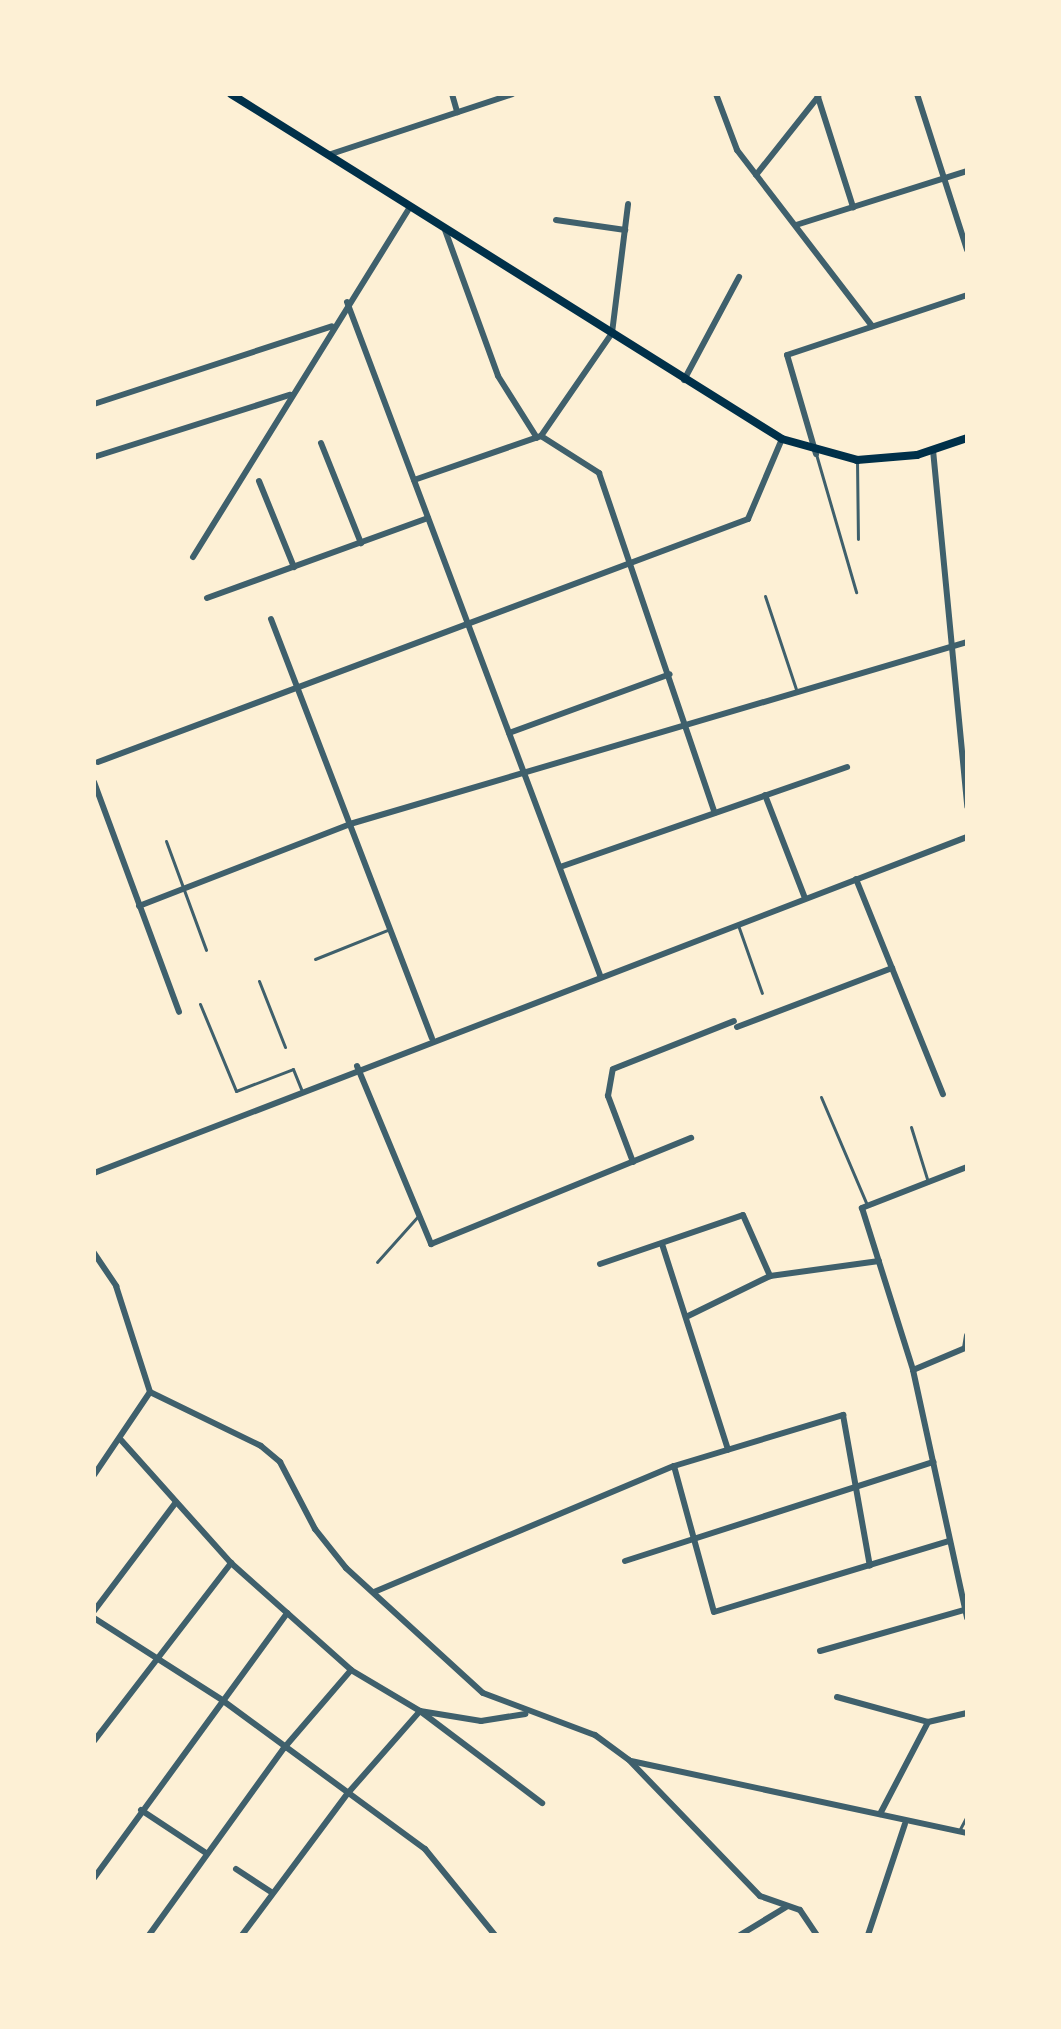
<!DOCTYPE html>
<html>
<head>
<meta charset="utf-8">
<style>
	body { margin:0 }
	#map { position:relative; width:1061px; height:2029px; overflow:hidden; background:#fdf0d5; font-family:Figtree,sans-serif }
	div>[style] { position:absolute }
	.service>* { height:3px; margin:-1.5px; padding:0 1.5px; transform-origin:1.5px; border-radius:1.5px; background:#3f606c }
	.minor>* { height:6px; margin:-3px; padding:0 3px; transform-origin:3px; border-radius:3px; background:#3f606c }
	.secondary>* { height:8px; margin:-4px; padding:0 4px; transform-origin:4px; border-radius:4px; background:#003049 }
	span { translate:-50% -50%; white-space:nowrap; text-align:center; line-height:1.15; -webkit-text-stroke:6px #fdf0d5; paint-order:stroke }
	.frame { position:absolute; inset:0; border:96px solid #fdf0d5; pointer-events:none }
</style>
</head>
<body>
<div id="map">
	<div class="service">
		<i style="left:816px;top:454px;width:144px;rotate:73.8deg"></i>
		<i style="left:857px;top:460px;width:79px;rotate:89.3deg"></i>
		<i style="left:765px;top:596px;width:101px;rotate:71.6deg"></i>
		<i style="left:166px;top:841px;width:116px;rotate:69.8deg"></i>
		<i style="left:738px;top:925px;width:72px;rotate:70.6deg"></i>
		<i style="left:315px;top:959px;width:81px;rotate:-21.8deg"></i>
		<i style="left:259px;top:981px;width:71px;rotate:68.5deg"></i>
		<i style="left:200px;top:1004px;width:94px;rotate:67.5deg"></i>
		<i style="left:236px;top:1091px;width:61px;rotate:-21.1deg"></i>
		<i style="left:293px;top:1069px;width:22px;rotate:68deg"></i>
		<i style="left:821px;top:1097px;width:117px;rotate:66.9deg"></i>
		<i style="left:911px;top:1127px;width:58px;rotate:72.8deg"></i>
		<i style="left:377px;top:1262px;width:63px;rotate:-48.2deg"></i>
		<i style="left:960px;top:1829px;width:15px;rotate:-62deg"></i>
	</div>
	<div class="minor">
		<i style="left:452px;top:94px;width:19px;rotate:74deg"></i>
		<i style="left:716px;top:94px;width:60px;rotate:69.4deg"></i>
		<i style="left:737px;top:150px;width:222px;rotate:52.5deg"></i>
		<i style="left:817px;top:94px;width:119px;rotate:72.3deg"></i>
		<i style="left:917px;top:94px;width:164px;rotate:72.2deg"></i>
		<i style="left:328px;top:155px;width:194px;rotate:-18.3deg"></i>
		<i style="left:756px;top:175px;width:100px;rotate:-51.5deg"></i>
		<i style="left:556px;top:220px;width:70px;rotate:8.2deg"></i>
		<i style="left:796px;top:225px;width:179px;rotate:-17.5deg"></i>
		<i style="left:445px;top:230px;width:155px;rotate:70deg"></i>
		<i style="left:498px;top:376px;width:73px;rotate:57.8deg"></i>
		<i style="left:347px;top:302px;width:719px;rotate:69.4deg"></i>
		<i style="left:684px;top:380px;width:117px;rotate:-61.9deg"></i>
		<i style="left:94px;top:404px;width:250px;rotate:-18.1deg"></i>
		<i style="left:541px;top:436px;width:69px;rotate:32.5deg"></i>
		<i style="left:599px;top:473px;width:359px;rotate:71.2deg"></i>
		<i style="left:321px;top:443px;width:108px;rotate:68.2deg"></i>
		<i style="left:933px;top:450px;width:358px;rotate:84.5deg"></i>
		<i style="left:816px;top:454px;width:103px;rotate:-106.3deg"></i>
		<i style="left:787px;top:355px;width:190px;rotate:-18.4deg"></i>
		<i style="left:94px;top:457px;width:206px;rotate:-17.6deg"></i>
		<i style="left:414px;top:480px;width:134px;rotate:-19.1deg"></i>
		<i style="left:541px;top:436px;width:125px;rotate:-55.4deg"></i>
		<i style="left:612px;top:333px;width:130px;rotate:-82.9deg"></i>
		<i style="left:259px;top:481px;width:93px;rotate:67.9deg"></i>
		<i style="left:193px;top:557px;width:410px;rotate:-58.2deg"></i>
		<i style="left:207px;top:598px;width:235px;rotate:-19.9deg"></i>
		<i style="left:271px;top:619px;width:449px;rotate:69deg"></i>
		<i style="left:509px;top:733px;width:171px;rotate:-20.1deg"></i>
		<i style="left:98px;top:762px;width:694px;rotate:-20.5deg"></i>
		<i style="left:748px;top:519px;width:87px;rotate:-67deg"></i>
		<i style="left:94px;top:782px;width:245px;rotate:69.7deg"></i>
		<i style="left:765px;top:795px;width:110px;rotate:68.8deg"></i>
		<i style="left:560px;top:867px;width:304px;rotate:-19.2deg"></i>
		<i style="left:856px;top:879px;width:232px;rotate:68deg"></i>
		<i style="left:139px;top:906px;width:226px;rotate:-21.2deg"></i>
		<i style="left:350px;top:824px;width:643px;rotate:-16.43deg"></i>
		<i style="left:737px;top:1027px;width:166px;rotate:-20.8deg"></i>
		<i style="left:357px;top:1066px;width:193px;rotate:67.4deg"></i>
		<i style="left:431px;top:1244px;width:281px;rotate:-22.2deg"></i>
		<i style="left:633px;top:1162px;width:71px;rotate:-110.7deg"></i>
		<i style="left:608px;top:1096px;width:27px;rotate:-80deg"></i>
		<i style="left:613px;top:1069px;width:130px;rotate:-21.6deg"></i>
		<i style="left:967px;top:1167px;width:113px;rotate:158.7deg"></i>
		<i style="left:862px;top:1208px;width:170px;rotate:72.5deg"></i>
		<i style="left:913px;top:1370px;width:254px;rotate:77.7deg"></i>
		<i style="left:94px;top:1173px;width:935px;rotate:-21.05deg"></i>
		<i style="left:662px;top:1244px;width:216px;rotate:72.2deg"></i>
		<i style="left:94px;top:1253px;width:40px;rotate:56deg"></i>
		<i style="left:116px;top:1286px;width:111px;rotate:72.2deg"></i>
		<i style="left:150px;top:1392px;width:100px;rotate:124deg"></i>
		<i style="left:600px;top:1264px;width:151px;rotate:-18.9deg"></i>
		<i style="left:743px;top:1215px;width:67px;rotate:66.1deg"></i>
		<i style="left:686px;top:1317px;width:93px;rotate:-26deg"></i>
		<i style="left:770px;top:1276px;width:110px;rotate:-7.8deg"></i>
		<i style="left:913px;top:1370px;width:56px;rotate:-22.9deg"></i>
		<i style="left:965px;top:1348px;width:13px;rotate:-81deg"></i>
		<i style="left:150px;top:1392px;width:123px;rotate:25.9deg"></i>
		<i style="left:261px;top:1446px;width:25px;rotate:40deg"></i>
		<i style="left:280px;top:1462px;width:76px;rotate:62.4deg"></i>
		<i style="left:315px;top:1529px;width:50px;rotate:51.5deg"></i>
		<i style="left:346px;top:1568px;width:185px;rotate:42.4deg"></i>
		<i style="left:483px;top:1693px;width:120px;rotate:20.6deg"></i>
		<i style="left:595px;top:1735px;width:42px;rotate:36.3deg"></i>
		<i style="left:629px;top:1760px;width:189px;rotate:46.1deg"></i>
		<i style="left:760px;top:1896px;width:42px;rotate:19.3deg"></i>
		<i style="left:800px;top:1910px;width:30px;rotate:56deg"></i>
		<i style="left:121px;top:1440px;width:165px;rotate:48.2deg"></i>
		<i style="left:231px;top:1563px;width:161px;rotate:41.7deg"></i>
		<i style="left:351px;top:1670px;width:80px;rotate:30.7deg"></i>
		<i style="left:420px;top:1711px;width:62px;rotate:9.3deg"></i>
		<i style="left:481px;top:1721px;width:45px;rotate:-9deg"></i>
		<i style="left:674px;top:1466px;width:151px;rotate:74.7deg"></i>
		<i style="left:714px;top:1612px;width:245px;rotate:-16.8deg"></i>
		<i style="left:625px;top:1561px;width:324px;rotate:-17.8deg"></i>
		<i style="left:374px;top:1592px;width:325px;rotate:-22.8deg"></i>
		<i style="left:674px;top:1466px;width:177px;rotate:-16.8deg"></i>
		<i style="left:843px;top:1415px;width:153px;rotate:79.9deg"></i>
		<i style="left:94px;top:1611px;width:136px;rotate:-53deg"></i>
		<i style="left:94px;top:1618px;width:152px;rotate:32.6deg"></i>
		<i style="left:222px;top:1700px;width:252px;rotate:36.3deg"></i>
		<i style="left:425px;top:1849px;width:111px;rotate:50.9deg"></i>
		<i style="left:820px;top:1651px;width:153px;rotate:-15.9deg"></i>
		<i style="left:837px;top:1697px;width:94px;rotate:15.4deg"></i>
		<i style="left:928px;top:1722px;width:40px;rotate:-13deg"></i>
		<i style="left:94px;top:1741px;width:225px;rotate:-52.4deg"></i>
		<i style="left:631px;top:1761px;width:344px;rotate:12.1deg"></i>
		<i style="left:141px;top:1810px;width:78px;rotate:33.5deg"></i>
		<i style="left:880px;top:1814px;width:104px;rotate:-62.4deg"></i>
		<i style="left:236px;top:1869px;width:42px;rotate:33.3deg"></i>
		<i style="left:94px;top:1878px;width:328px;rotate:-53.9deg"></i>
		<i style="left:149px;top:1935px;width:231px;rotate:-54.2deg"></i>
		<i style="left:284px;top:1748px;width:103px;rotate:-49.3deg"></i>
		<i style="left:242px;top:1935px;width:177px;rotate:-53.3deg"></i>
		<i style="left:348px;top:1793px;width:109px;rotate:-48.7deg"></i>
		<i style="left:420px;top:1711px;width:153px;rotate:37deg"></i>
		<i style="left:740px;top:1935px;width:54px;rotate:-31.3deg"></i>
		<i style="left:868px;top:1935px;width:117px;rotate:-71.6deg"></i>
	</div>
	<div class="secondary">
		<i style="left:231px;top:94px;width:650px;rotate:32.05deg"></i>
		<i style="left:782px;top:439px;width:78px;rotate:15.6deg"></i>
		<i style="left:857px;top:460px;width:60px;rotate:-4.8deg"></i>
		<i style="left:917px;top:455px;width:53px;rotate:-18.8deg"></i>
	</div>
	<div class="frame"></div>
</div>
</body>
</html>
